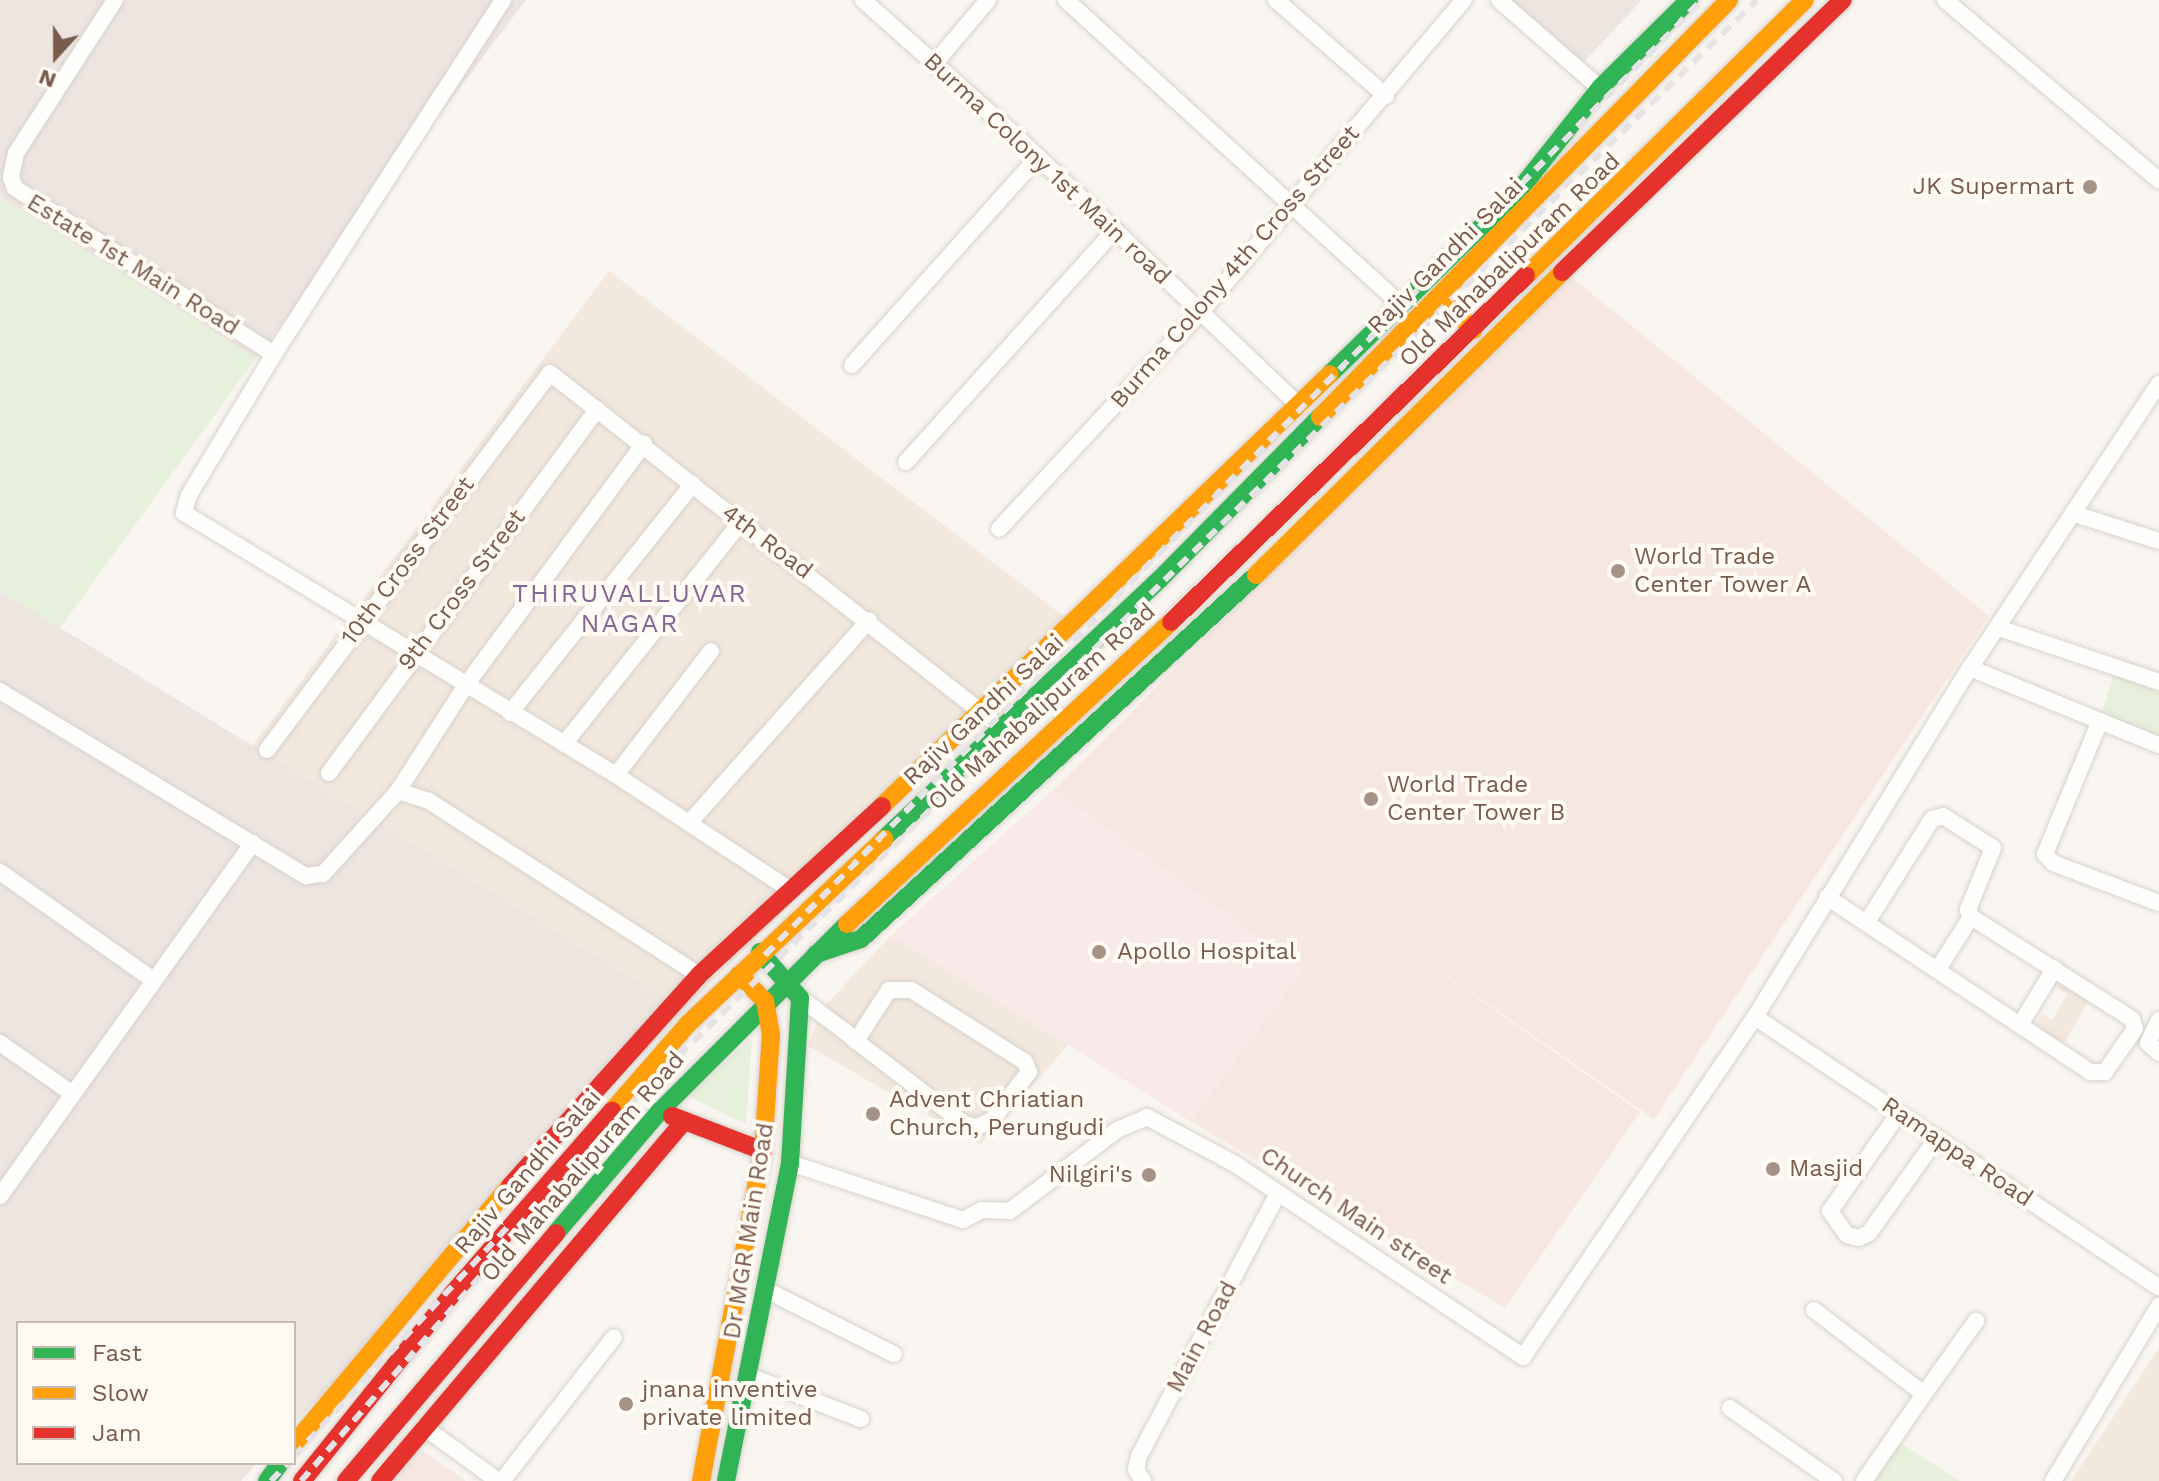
<!DOCTYPE html>
<html>
<head>
<meta charset="utf-8">
<style>
	body { margin:0 }
	#map { position:relative; width:2159px; height:1481px; overflow:hidden; background:#f9f5f0; font-family:"Work Sans",sans-serif }
	div>[style] { position:absolute }
	.residential>* { inset:0; background:#f2e8de }
	.commercial>* { inset:0; background:#f6e8e1 }
	.industrial>* { inset:0; background:#ede5e0 }
	.medical>* { inset:0; background:#fae9e9 }
	.green>* { inset:0; background:#e7f0db }
	.roads { filter:drop-shadow(0 0 2px #d7d1cb) drop-shadow(0 0 2px #d7d1cb) }
	.street>* { height:16px; margin:-8px; padding:0 8px; transform-origin:8px; border-radius:8px; background:#fefefd }
	.fast>* { height:18px; margin:-9px; padding:0 9px; transform-origin:9px; border-radius:9px; background:#30b455 }
	.slow>* { height:18px; margin:-9px; padding:0 9px; transform-origin:9px; border-radius:9px; background:#ff9f0a }
	.jam>* { height:18px; margin:-9px; padding:0 9px; transform-origin:9px; border-radius:9px; background:#e5322d }
	.rail>* { height:6px; margin-top:-3px; transform-origin:0; background:repeating-linear-gradient(90deg,#e6e3e7 0 12px,transparent 0 20px) }
	.dots>* { width:22px; height:22px; translate:-50% -50%; box-sizing:border-box; border:4px solid #fffaf3; border-radius:50% }
	span { translate:-50% -50%; white-space:nowrap; text-align:center; line-height:1.15; -webkit-text-stroke:8px #fffaf3; paint-order:stroke }
	.street-label { font-size:24px; color:#7a5c4d }
	.poi-label { font-size:24px; color:#7a5c4d }
	.right { translate:-100% -50%; text-align:right }
	.left { translate:0 -50%; text-align:left }
	.neighbourhood-label { font-size:26px; color:#846695; letter-spacing:2px }
	.legend { position:absolute; left:16px; top:1321px; width:280px; height:144px; box-sizing:border-box; background:#fffaf3; border:2px solid #cabbb1; margin:0; padding:10px 14px; list-style:none; font-size:24px; color:#7a5c4d }
	.legend li { display:flex; align-items:center; gap:16px; height:40px }
	.legend b { width:40px; border:2px solid #cabbb1 }
	.north { position:absolute; left:16px; top:16px; width:80px; height:80px; -webkit-text-stroke:6px #fffaf3; paint-order:stroke; rotate:201deg; font-size:22px; font-weight:700; line-height:32px; text-align:center; color:#7a5c4d }
	.north::after { content:''; display:block; margin:auto; width:28px; height:36px; background:#7a5c4d; clip-path:polygon(50% 0,100% 100%,50% 72%,0 100%) }
</style>
</head>
<body>
<div id="map">
	<div class="residential">
		<i style="clip-path:polygon(609px 271px,1074px 624px,684px 1010px,252px 747px)"></i>
		<i style="clip-path:polygon(891px 935px,1068px 1045px,980px 1145px,808px 1046px,822px 1009px)"></i>
		<i style="clip-path:polygon(2063px 978px,2092px 995px,2064px 1044px,2035px 1027px,2042px 1014px,2052px 1020px,2067px 994px,2057px 988px)"></i>
		<i style="clip-path:polygon(2159px 1348px,2159px 1481px,2071px 1481px)"></i>
	</div>
	<div class="commercial">
		<i style="clip-path:polygon(1569px 275px,1989px 616px,1654px 1119px,1366px 920px,1640px 1112px,1505px 1308px,1190px 1121px,1303px 969px,1053px 790px)"></i>
		<i style="clip-path:polygon(421px 1450px,466px 1481px,393px 1481px)"></i>
	</div>
	<div class="industrial">
		<i style="clip-path:polygon(0 0,526px 0,256px 358px,0 197px)"></i>
		<i style="clip-path:polygon(1498px 0,1642px 0,1580px 66px)"></i>
		<i style="clip-path:polygon(0 591px,684px 1010px,294px 1424px,294px 1323px,18px 1323px,18px 1463px,257px 1463px,241px 1481px,0 1481px)"></i>
	</div>
	<div class="medical">
		<i style="clip-path:polygon(1053px 790px,1303px 969px,1190px 1121px,891px 935px)"></i>
	</div>
	<div class="green">
		<i style="clip-path:polygon(0 197px,256px 358px,60px 628px,0 591px)"></i>
		<i style="clip-path:polygon(2115px 670px,2159px 693px,2159px 740px,2101px 715px)"></i>
		<i style="clip-path:polygon(752px 1038px,746px 1124px,688px 1096px)"></i>
		<i style="clip-path:polygon(1900px 1443px,1960px 1481px,1874px 1481px)"></i>
	</div>
	<div class="roads">
		<div class="street">
			<i style="left:115px;top:0;width:182px;rotate:122.9deg"></i>
			<i style="left:16px;top:153px;width:25px;rotate:102deg"></i>
			<i style="left:11px;top:177px;width:12px;rotate:70deg"></i>
			<i style="left:15px;top:188px;width:308px;rotate:32.7deg"></i>
			<i style="left:503px;top:0;width:422px;rotate:122.9deg"></i>
			<i style="left:274px;top:354px;width:165px;rotate:121.1deg"></i>
			<i style="left:189px;top:495px;width:19px;rotate:106deg"></i>
			<i style="left:184px;top:513px;width:505px;rotate:31.24deg"></i>
			<i style="left:616px;top:775px;width:207px;rotate:33.4deg"></i>
			<i style="left:863px;top:0;width:206px;rotate:41.7deg"></i>
			<i style="left:1017px;top:137px;width:390px;rotate:43.6deg"></i>
			<i style="left:1066px;top:0;width:452px;rotate:42.3deg"></i>
			<i style="left:1276px;top:0;width:146px;rotate:41.1deg"></i>
			<i style="left:1499px;top:0;width:134px;rotate:41.1deg"></i>
			<i style="left:1945px;top:0;width:280px;rotate:40.1deg"></i>
			<i style="left:935px;top:63px;width:82px;rotate:-49.9deg"></i>
			<i style="left:852px;top:365px;width:279px;rotate:-48.2deg"></i>
			<i style="left:906px;top:462px;width:309px;rotate:-48deg"></i>
			<i style="left:2075px;top:514px;width:88px;rotate:17.8deg"></i>
			<i style="left:999px;top:529px;width:296px;rotate:-47.1deg"></i>
			<i style="left:1201px;top:312px;width:408px;rotate:-49.9deg"></i>
			<i style="left:1999px;top:628px;width:169px;rotate:18.6deg"></i>
			<i style="left:1970px;top:668px;width:204px;rotate:22.2deg"></i>
			<i style="left:0;top:691px;width:358px;rotate:31.2deg"></i>
			<i style="left:306px;top:876px;width:17px;rotate:-7deg"></i>
			<i style="left:323px;top:874px;width:112px;rotate:-47.9deg"></i>
			<i style="left:398px;top:791px;width:33px;rotate:18deg"></i>
			<i style="left:429px;top:801px;width:321px;rotate:32.8deg"></i>
			<i style="left:510px;top:713px;width:293px;rotate:-51.4deg"></i>
			<i style="left:2100px;top:721px;width:144px;rotate:112.5deg"></i>
			<i style="left:2045px;top:854px;width:12px;rotate:48deg"></i>
			<i style="left:2053px;top:863px;width:113px;rotate:20.7deg"></i>
			<i style="left:564px;top:744px;width:284px;rotate:-51.4deg"></i>
			<i style="left:267px;top:750px;width:471px;rotate:-53.1deg"></i>
			<i style="left:550px;top:373px;width:560px;rotate:38.18deg"></i>
			<i style="left:329px;top:773px;width:452px;rotate:-53.6deg"></i>
			<i style="left:616px;top:775px;width:156px;rotate:-52.5deg"></i>
			<i style="left:398px;top:791px;width:126px;rotate:-57.3deg"></i>
			<i style="left:466px;top:685px;width:300px;rotate:-53.6deg"></i>
			<i style="left:689px;top:823px;width:271px;rotate:-48.4deg"></i>
			<i style="left:0;top:872px;width:187px;rotate:35.2deg"></i>
			<i style="left:1827px;top:897px;width:316px;rotate:33.6deg"></i>
			<i style="left:2090px;top:1072px;width:15px"></i>
			<i style="left:2105px;top:1072px;width:52px;rotate:-55.1deg"></i>
			<i style="left:2135px;top:1029px;width:10px;rotate:-107deg"></i>
			<i style="left:2132px;top:1019px;width:191px;rotate:-147.6deg"></i>
			<i style="left:1971px;top:917px;width:62px;rotate:122.4deg"></i>
			<i style="left:1867px;top:922px;width:122px;rotate:-57.7deg"></i>
			<i style="left:1932px;top:819px;width:11px;rotate:-15deg"></i>
			<i style="left:1943px;top:816px;width:59px;rotate:32.6deg"></i>
			<i style="left:1993px;top:848px;width:67px;rotate:112deg"></i>
			<i style="left:1968px;top:910px;width:8px;rotate:67deg"></i>
			<i style="left:800px;top:998px;width:59px;rotate:36.7deg"></i>
			<i style="left:847px;top:1033px;width:12px;rotate:42deg"></i>
			<i style="left:856px;top:1041px;width:138px;rotate:37.4deg"></i>
			<i style="left:966px;top:1125px;width:11px;rotate:10deg"></i>
			<i style="left:977px;top:1127px;width:17px;rotate:-25deg"></i>
			<i style="left:992px;top:1120px;width:61px;rotate:-52.4deg"></i>
			<i style="left:1029px;top:1072px;width:11px;rotate:-112deg"></i>
			<i style="left:1025px;top:1062px;width:135px;rotate:-147.7deg"></i>
			<i style="left:911px;top:990px;width:22px;rotate:180deg"></i>
			<i style="left:889px;top:990px;width:61px;rotate:122.9deg"></i>
			<i style="left:1755px;top:1017px;width:486px;rotate:33.8deg"></i>
			<i style="left:2159px;top:1020px;width:25px;rotate:116deg"></i>
			<i style="left:2148px;top:1043px;width:15px;rotate:42deg"></i>
			<i style="left:2020px;top:1025px;width:66px;rotate:-58.7deg"></i>
			<i style="left:0;top:1043px;width:85px;rotate:35deg"></i>
			<i style="left:1899px;top:1113px;width:120px;rotate:125.1deg"></i>
			<i style="left:1830px;top:1211px;width:29px;rotate:55deg"></i>
			<i style="left:1847px;top:1235px;width:12px;rotate:14deg"></i>
			<i style="left:1859px;top:1238px;width:11px;rotate:-27deg"></i>
			<i style="left:1869px;top:1233px;width:117px;rotate:-54.4deg"></i>
			<i style="left:790px;top:1163px;width:182px;rotate:18.2deg"></i>
			<i style="left:963px;top:1220px;width:21px;rotate:-28deg"></i>
			<i style="left:982px;top:1210px;width:28px;rotate:2deg"></i>
			<i style="left:1010px;top:1211px;width:134px;rotate:-37.1deg"></i>
			<i style="left:1117px;top:1130px;width:33px;rotate:-23deg"></i>
			<i style="left:1147px;top:1117px;width:100px;rotate:28.1deg"></i>
			<i style="left:1235px;top:1164px;width:347px;rotate:33.8deg"></i>
			<i style="left:1523px;top:1357px;width:412px;rotate:-55.7deg"></i>
			<i style="left:1755px;top:1017px;width:410px;rotate:-58.4deg"></i>
			<i style="left:1970px;top:668px;width:341px;rotate:-56.4deg"></i>
			<i style="left:0;top:1196px;width:434px;rotate:-54.4deg"></i>
			<i style="left:766px;top:1290px;width:143px;rotate:26.6deg"></i>
			<i style="left:1814px;top:1310px;width:138px;rotate:37.4deg"></i>
			<i style="left:1924px;top:1394px;width:90px;rotate:-54.5deg"></i>
			<i style="left:749px;top:1376px;width:120px;rotate:21deg"></i>
			<i style="left:1730px;top:1408px;width:127px;rotate:35.1deg"></i>
			<i style="left:424px;top:1427px;width:92px;rotate:36.1deg"></i>
			<i style="left:502px;top:1481px;width:182px;rotate:-52.1deg"></i>
			<i style="left:1143px;top:1481px;width:14px;rotate:-120deg"></i>
			<i style="left:1136px;top:1469px;width:13px;rotate:-77deg"></i>
			<i style="left:1139px;top:1456px;width:297px;rotate:-62.1deg"></i>
			<i style="left:1864px;top:1481px;width:106px;rotate:-55.4deg"></i>
			<i style="left:2053px;top:1481px;width:205px;rotate:-58.8deg"></i>
		</div>
		<div class="fast">
			<i style="left:1330px;top:374px;width:267px;rotate:-44.2deg"></i>
			<i style="left:1521px;top:188px;width:127px;rotate:-51.7deg"></i>
			<i style="left:1600px;top:88px;width:125px;rotate:-44.7deg"></i>
			<i style="left:884px;top:839px;width:379px;rotate:-43.3deg"></i>
			<i style="left:1160px;top:579px;width:228px;rotate:-45.4deg"></i>
			<i style="left:816px;top:954px;width:47px;rotate:-18.4deg"></i>
			<i style="left:861px;top:939px;width:537px;rotate:-42.66deg"></i>
			<i style="left:556px;top:1233px;width:160px;rotate:-49.6deg"></i>
			<i style="left:660px;top:1111px;width:264px;rotate:-45deg"></i>
			<i style="left:267px;top:1481px;width:22px;rotate:-54deg"></i>
			<i style="left:726px;top:1481px;width:324px;rotate:-78.6deg"></i>
			<i style="left:790px;top:1163px;width:165px;rotate:-86.5deg"></i>
			<i style="left:800px;top:998px;width:61px;rotate:-131deg"></i>
		</div>
		<div class="slow">
			<i style="left:1526px;top:276px;width:392px;rotate:-44.7deg"></i>
			<i style="left:1441px;top:296px;width:47px;rotate:46.7deg"></i>
			<i style="left:1320px;top:417px;width:584px;rotate:-45.55deg"></i>
			<i style="left:1256px;top:575px;width:431px;rotate:-44.7deg"></i>
			<i style="left:882px;top:806px;width:622px;rotate:-43.96deg"></i>
			<i style="left:847px;top:924px;width:443px;rotate:-43deg"></i>
			<i style="left:612px;top:1111px;width:116px;rotate:-48.9deg"></i>
			<i style="left:688px;top:1024px;width:270px;rotate:-43.3deg"></i>
			<i style="left:294px;top:1444px;width:336px;rotate:-50.1deg"></i>
			<i style="left:701px;top:1481px;width:336px;rotate:-79.4deg"></i>
			<i style="left:763px;top:1151px;width:116px;rotate:-86.1deg"></i>
			<i style="left:771px;top:1035px;width:35px;rotate:-100deg"></i>
			<i style="left:765px;top:1001px;width:37px;rotate:-135deg"></i>
		</div>
		<div class="jam">
			<i style="left:1562px;top:272px;width:391px;rotate:-44.1deg"></i>
			<i style="left:1171px;top:622px;width:496px;rotate:-44.3deg"></i>
			<i style="left:672px;top:1116px;width:97px;rotate:21deg"></i>
			<i style="left:510px;top:1186px;width:283px;rotate:-48.1deg"></i>
			<i style="left:699px;top:975px;width:249px;rotate:-42.7deg"></i>
			<i style="left:302px;top:1481px;width:241px;rotate:-51.2deg"></i>
			<i style="left:453px;top:1293px;width:242px;rotate:-48.9deg"></i>
			<i style="left:346px;top:1481px;width:325px;rotate:-49.7deg"></i>
			<i style="left:380px;top:1481px;width:471px;rotate:-49.8deg"></i>
		</div>
	</div>
	<div class="rail">
		<i style="left:765px;top:955px;width:1338px;rotate:-45.55deg"></i>
		<i style="left:294px;top:1456px;width:320px;rotate:-47deg"></i>
		<i style="left:271px;top:1481px;width:25px;rotate:-47deg"></i>
		<i style="left:301px;top:1481px;width:509px;rotate:-48.82deg"></i>
		<i style="left:636px;top:1098px;width:1569px;rotate:-44.41deg"></i>
	</div>
	<div class="dots">
		<i style="left:2090px;top:187px;background:#a69286"></i>
		<i style="left:1618px;top:571px;background:#a69286"></i>
		<i style="left:1371px;top:799px;background:#a69286"></i>
		<i style="left:1099px;top:952px;background:#a69286"></i>
		<i style="left:873px;top:1114px;background:#a69286"></i>
		<i style="left:1773px;top:1169px;background:#a69286"></i>
		<i style="left:1149px;top:1175px;background:#a69286"></i>
		<i style="left:626px;top:1404px;background:#a69286"></i>
	</div>
	<div class="street-label">
		<span style="left:1047px;top:169px;rotate:43deg">Burma Colony 1st Main road</span>
		<span style="left:1446px;top:256px;rotate:-45deg">Rajiv Gandhi Salai</span>
		<span style="left:1510px;top:260px;rotate:-44deg">Old Mahabalipuram Road</span>
		<span style="left:133px;top:265px;rotate:32deg">Estate 1st Main Road</span>
		<span style="left:1235px;top:267px;rotate:-49deg">Burma Colony 4th Cross Street</span>
		<span style="left:767px;top:542px;rotate:37deg">4th Road</span>
		<span style="left:408px;top:561px;rotate:-53deg">10th Cross Street</span>
		<span style="left:462px;top:590px;rotate:-53deg">9th Cross Street</span>
		<span style="left:1042px;top:707px;rotate:-42deg">Old Mahabalipuram Road</span>
		<span style="left:984px;top:710px;rotate:-43deg">Rajiv Gandhi Salai</span>
		<span style="left:1957px;top:1152px;rotate:34deg">Ramappa Road</span>
		<span style="left:583px;top:1167px;rotate:-49deg">Old Mahabalipuram Road</span>
		<span style="left:528px;top:1172px;rotate:-49deg">Rajiv Gandhi Salai</span>
		<span style="left:1356px;top:1216px;rotate:34deg">Church Main street</span>
		<span style="left:749px;top:1231px;rotate:-81deg">Dr MGR Main Road</span>
		<span style="left:1202px;top:1337px;rotate:-62deg">Main Road</span>
	</div>
	<div class="poi-label">
		<span class="right" style="left:2074px;top:187px">JK Supermart</span>
		<span class="left" style="left:1634px;top:571px">World Trade<br>Center Tower A</span>
		<span class="left" style="left:1387px;top:799px">World Trade<br>Center Tower B</span>
		<span class="left" style="left:1117px;top:952px">Apollo Hospital</span>
		<span class="left" style="left:889px;top:1114px">Advent Chriatian<br>Church, Perungudi</span>
		<span class="left" style="left:1789px;top:1169px">Masjid</span>
		<span class="right" style="left:1133px;top:1175px">Nilgiri's</span>
		<span class="left" style="left:642px;top:1404px">jnana inventive<br>private limited</span>
	</div>
	<div class="neighbourhood-label">
		<span style="left:630px;top:609px">THIRUVALLUVAR<br>NAGAR</span>
	</div>
	<ul class="legend">
	<li><b style="height:10px;background:#30b455"></b>Fast</li>
	<li><b style="height:10px;background:#ff9f0a"></b>Slow</li>
	<li><b style="height:10px;background:#e5322d"></b>Jam</li>
	</ul>
	<div class="north">N</div>
</div>
</body>
</html>
